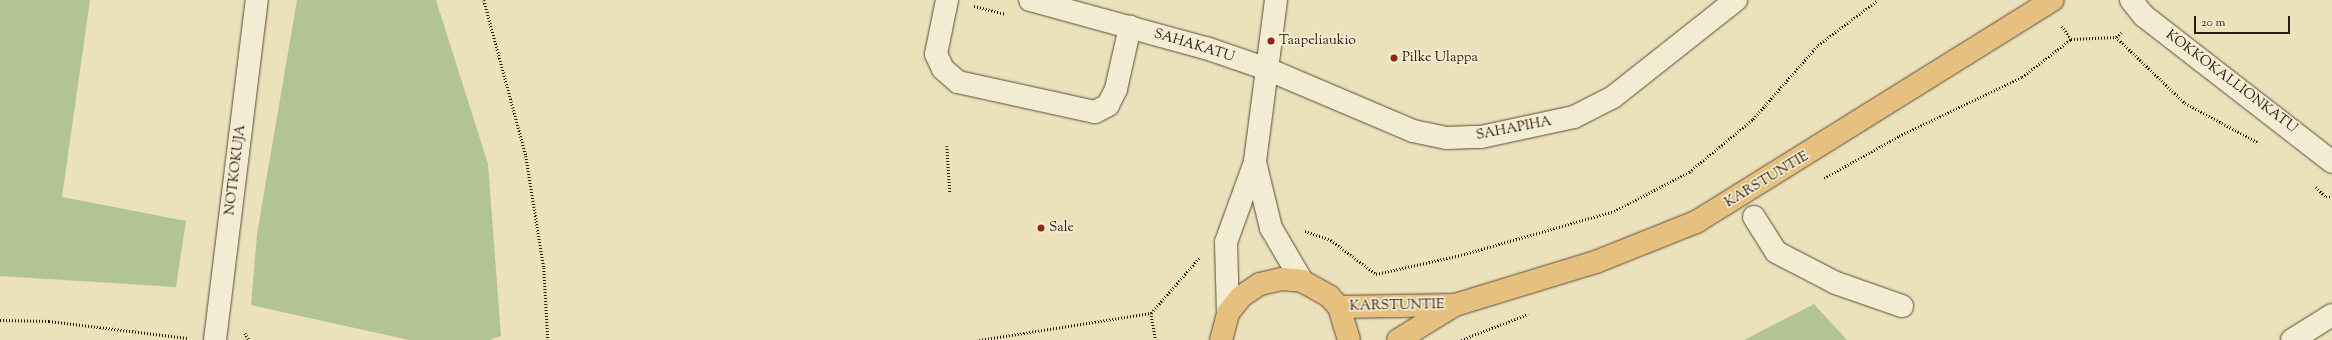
<!DOCTYPE html>
<html>
<head>
<meta charset="utf-8">
<style>
	body { margin:0 }
	#map { position:relative; width:2332px; height:340px; overflow:hidden; background:#ebe1bb; font-family:"Sorts Mill Goudy",serif }
	div>[style] { position:absolute }
	.green>* { inset:0; background:#b3c493 }
	.path>* { height:2.5px; margin-top:-1.25px; transform-origin:0; background:repeating-linear-gradient(90deg,#2f190d 0 1px,transparent 0 3px) }
	.roads { filter:drop-shadow(0 0 1px #5e4b38) drop-shadow(0 0 1px #5e4b38) }
	.minor>* { height:22px; margin:-11px; padding:0 11px; transform-origin:11px; border-radius:11px; background:#f2ecd3 }
	.major>* { height:22px; margin:-11px; padding:0 11px; transform-origin:11px; border-radius:11px; background:#e6c07e }
	.dots>* { width:11px; height:11px; translate:-50% -50%; box-sizing:border-box; border:2px solid #f2ecd3; border-radius:50% }
	span { translate:-50% -50%; white-space:nowrap; text-align:center; line-height:1.15; -webkit-text-stroke:3.5px #f2ecd3; paint-order:stroke }
	.poi-label { font-size:14px; color:#2f190d }
	.left { translate:0 -50%; text-align:left }
	.street-label { font-size:14px; color:#2f190d }
	.scale { position:absolute; left:2194px; top:16px; width:96px; height:18px; box-sizing:border-box; border:2px solid #2f190d; border-top:0; padding-left:5px; font-size:12px; line-height:14px; white-space:nowrap; color:#2f190d; -webkit-text-stroke:3px #f2ecd3; paint-order:stroke }
</style>
</head>
<body>
<div id="map">
	<div class="green">
		<i style="clip-path:polygon(0 0,90px 0,62px 197px,186px 221px,176px 287px,0 276px)"></i>
		<i style="clip-path:polygon(297px 0,436px 0,488px 164px,501px 336px,489px 340px,409px 340px,251px 305px,257px 234px)"></i>
		<i style="clip-path:polygon(1814px 304px,1847px 340px,1744px 340px)"></i>
	</div>
	<div class="path">
		<i style="left:484px;top:0;width:162px;rotate:74.9deg"></i>
		<i style="left:526px;top:156px;width:113px;rotate:80.9deg"></i>
		<i style="left:544px;top:268px;width:72px;rotate:86.8deg"></i>
		<i style="left:974px;top:6px;width:33px;rotate:14deg"></i>
		<i style="left:2062px;top:26px;width:16px;rotate:55deg"></i>
		<i style="left:2116px;top:37px;width:95px;rotate:43.7deg"></i>
		<i style="left:2185px;top:103px;width:84px;rotate:28.4deg"></i>
		<i style="left:947px;top:146px;width:46px;rotate:86.3deg"></i>
		<i style="left:1824px;top:178px;width:86px;rotate:-29.2deg"></i>
		<i style="left:1899px;top:136px;width:136px;rotate:-25.6deg"></i>
		<i style="left:2022px;top:77px;width:62px;rotate:-37.8deg"></i>
		<i style="left:2071px;top:39px;width:45px;rotate:-2.5deg"></i>
		<i style="left:2116px;top:37px;width:8px;rotate:-40deg"></i>
		<i style="left:2316px;top:187px;width:14px;rotate:45deg"></i>
		<i style="left:2326px;top:197px;width:6px"></i>
		<i style="left:1305px;top:231px;width:28px;rotate:19deg"></i>
		<i style="left:1331px;top:240px;width:56px;rotate:37.1deg"></i>
		<i style="left:1376px;top:274px;width:87px;rotate:-12.6deg"></i>
		<i style="left:1461px;top:255px;width:159px;rotate:-16deg"></i>
		<i style="left:1614px;top:211px;width:85px;rotate:-27.5deg"></i>
		<i style="left:1689px;top:172px;width:83px;rotate:-39.6deg"></i>
		<i style="left:1753px;top:119px;width:98px;rotate:-48.7deg"></i>
		<i style="left:1818px;top:45px;width:75px;rotate:-36.9deg"></i>
		<i style="left:1151px;top:313px;width:27px;rotate:80deg"></i>
		<i style="left:0;top:320px;width:49px;rotate:1.2deg"></i>
		<i style="left:49px;top:321px;width:139px;rotate:7deg"></i>
		<i style="left:245px;top:333px;width:8px;rotate:60deg"></i>
		<i style="left:979px;top:340px;width:174px;rotate:-8.9deg"></i>
		<i style="left:1151px;top:313px;width:73px;rotate:-48.9deg"></i>
		<i style="left:1461px;top:340px;width:72px;rotate:-21.2deg"></i>
	</div>
	<div class="roads">
		<div class="minor">
			<i style="left:947px;top:0;width:55px;rotate:101.5deg"></i>
			<i style="left:936px;top:54px;width:17px;rotate:65deg"></i>
			<i style="left:943px;top:69px;width:20px;rotate:41deg"></i>
			<i style="left:958px;top:82px;width:140px;rotate:12.4deg"></i>
			<i style="left:1095px;top:112px;width:15px;rotate:-28deg"></i>
			<i style="left:1108px;top:105px;width:18px;rotate:-63deg"></i>
			<i style="left:1116px;top:89px;width:64px;rotate:-77.3deg"></i>
			<i style="left:1030px;top:0;width:182px;rotate:15.3deg"></i>
			<i style="left:1206px;top:48px;width:65px;rotate:19deg"></i>
			<i style="left:1267px;top:69px;width:94px;rotate:97.4deg"></i>
			<i style="left:1255px;top:162px;width:85px;rotate:109.9deg"></i>
			<i style="left:1226px;top:242px;width:71px;rotate:88.4deg"></i>
			<i style="left:1276px;top:0;width:70px;rotate:97.4deg"></i>
			<i style="left:1267px;top:69px;width:159px;rotate:23deg"></i>
			<i style="left:1413px;top:131px;width:34px;rotate:12deg"></i>
			<i style="left:1446px;top:138px;width:35px;rotate:-2deg"></i>
			<i style="left:1481px;top:137px;width:95px;rotate:-12.1deg"></i>
			<i style="left:1574px;top:117px;width:44px;rotate:-27.1deg"></i>
			<i style="left:1613px;top:97px;width:157px;rotate:-38.3deg"></i>
			<i style="left:2131px;top:0;width:21px;rotate:51deg"></i>
			<i style="left:2144px;top:16px;width:238px;rotate:37.8deg"></i>
			<i style="left:1255px;top:162px;width:68px;rotate:76.4deg"></i>
			<i style="left:1271px;top:228px;width:61px;rotate:59.7deg"></i>
			<i style="left:1754px;top:217px;width:41px;rotate:57.8deg"></i>
			<i style="left:1776px;top:252px;width:68px;rotate:27.3deg"></i>
			<i style="left:1836px;top:283px;width:70px;rotate:19.2deg"></i>
			<i style="left:215px;top:340px;width:343px;rotate:-83deg"></i>
			<i style="left:2292px;top:340px;width:47px;rotate:-32deg"></i>
		</div>
		<div class="major">
			<i style="left:1339px;top:307px;width:116px;rotate:-1deg"></i>
			<i style="left:1221px;top:340px;width:28px;rotate:-75deg"></i>
			<i style="left:1228px;top:313px;width:22px;rotate:-51deg"></i>
			<i style="left:1242px;top:296px;width:22px;rotate:-34deg"></i>
			<i style="left:1260px;top:284px;width:22px;rotate:-13deg"></i>
			<i style="left:1281px;top:279px;width:21px;rotate:5deg"></i>
			<i style="left:1302px;top:281px;width:31px;rotate:29deg"></i>
			<i style="left:1329px;top:296px;width:15px;rotate:48deg"></i>
			<i style="left:1339px;top:307px;width:34px;rotate:73deg"></i>
			<i style="left:1398px;top:340px;width:67px;rotate:-31.6deg"></i>
			<i style="left:1455px;top:305px;width:147px;rotate:-17deg"></i>
			<i style="left:1596px;top:262px;width:108px;rotate:-21.8deg"></i>
			<i style="left:1696px;top:222px;width:420px;rotate:-31.9deg"></i>
		</div>
	</div>
	<div class="dots">
		<i style="left:1271px;top:41px;background:#8f2418"></i>
		<i style="left:1394px;top:58px;background:#8f2418"></i>
		<i style="left:1041px;top:228px;background:#8f2418"></i>
	</div>
	<div class="poi-label">
		<span class="left" style="left:1279px;top:41px">Taapeliaukio</span>
		<span class="left" style="left:1402px;top:58px">Pilke Ulappa</span>
		<span class="left" style="left:1049px;top:228px">Sale</span>
	</div>
	<div class="street-label">
		<span style="left:1194px;top:46px;rotate:17deg">SAHAKATU</span>
		<span style="left:2231px;top:82px;rotate:37deg">KOKKOKALLIONKATU</span>
		<span style="left:1514px;top:129px;rotate:-11deg">SAHAPIHA</span>
		<span style="left:236px;top:170px;rotate:-83deg">NOTKOKUJA</span>
		<span style="left:1767px;top:180px;rotate:-31deg">KARSTUNTIE</span>
		<span style="left:1397px;top:306px;rotate:-1deg">KARSTUNTIE</span>
	</div>
	<div class="scale">20 m</div>
</div>
</body>
</html>
